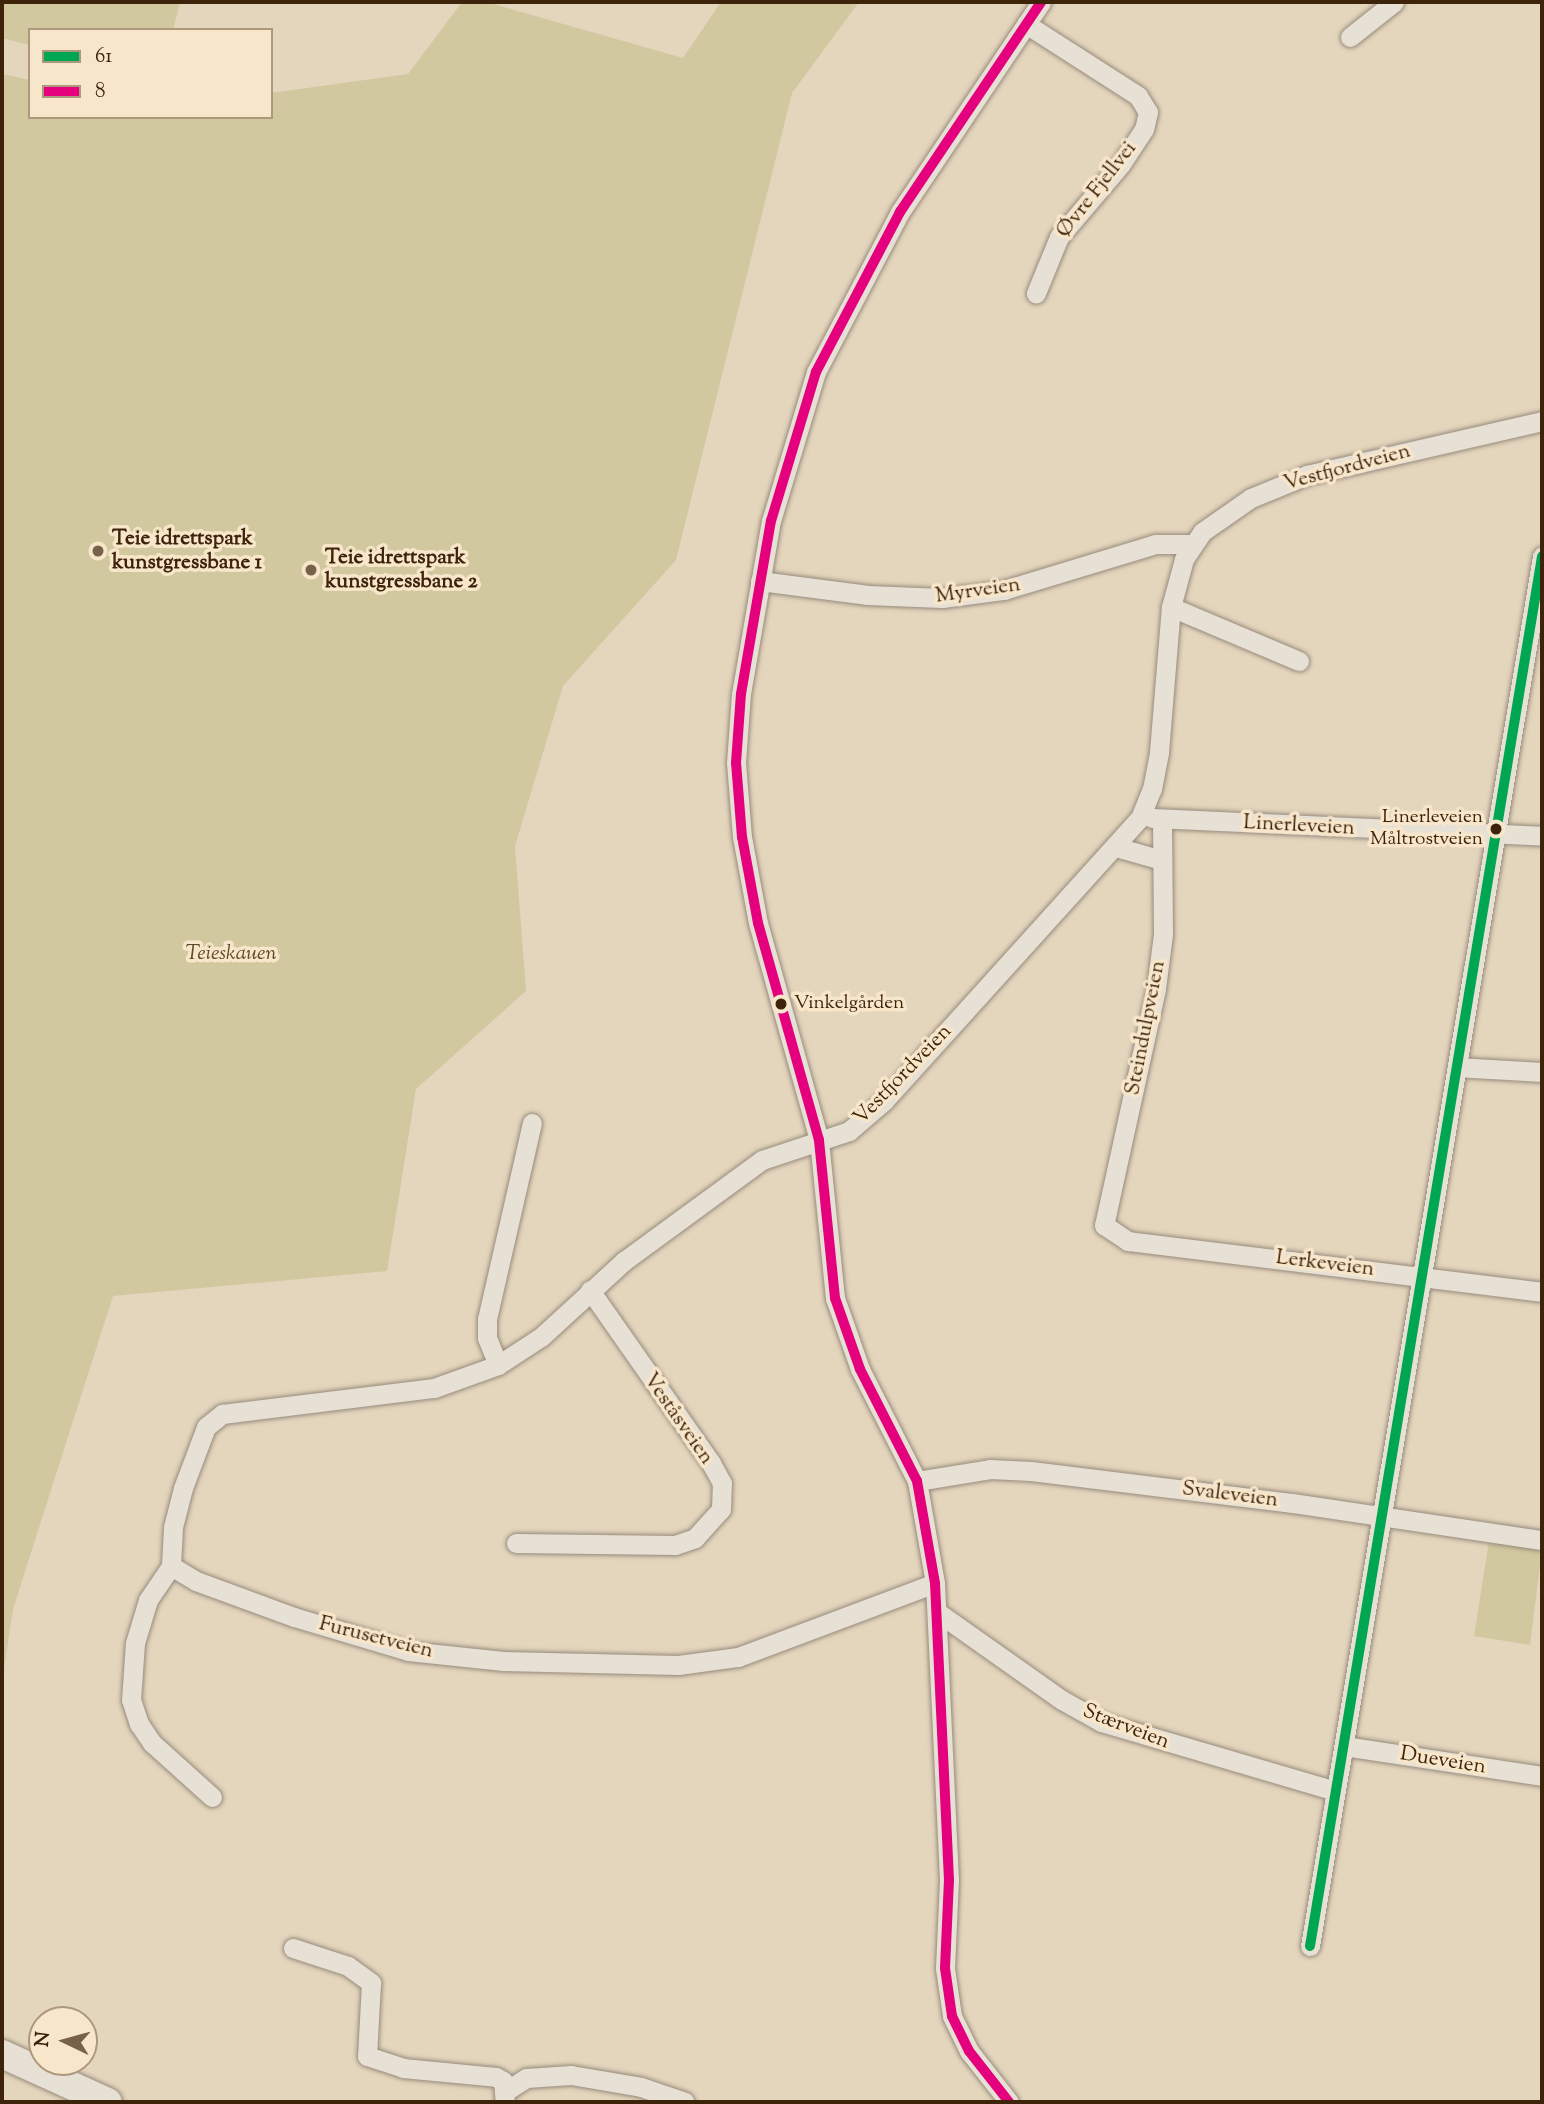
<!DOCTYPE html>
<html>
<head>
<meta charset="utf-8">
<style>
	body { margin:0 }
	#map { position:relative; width:1544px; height:2104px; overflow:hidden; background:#e4d5bd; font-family:"Sorts Mill Goudy",serif }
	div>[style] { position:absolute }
	.green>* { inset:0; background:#d1c89f }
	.roads { filter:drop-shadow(0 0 2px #978b7b) drop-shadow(0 0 2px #978b7b) }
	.street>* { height:19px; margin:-9.5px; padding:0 9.5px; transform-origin:9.5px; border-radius:9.5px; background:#e7e0d5 }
	.secondary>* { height:28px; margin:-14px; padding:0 14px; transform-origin:14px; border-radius:14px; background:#e7e0d5 }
	.bus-1>* { height:10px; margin:-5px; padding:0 5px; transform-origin:5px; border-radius:5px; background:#00a651 }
	.bus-2>* { height:10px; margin:-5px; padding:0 5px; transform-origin:5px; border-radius:5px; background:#e5007d }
	.dots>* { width:19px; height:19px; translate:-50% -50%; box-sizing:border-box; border:4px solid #f7e6ca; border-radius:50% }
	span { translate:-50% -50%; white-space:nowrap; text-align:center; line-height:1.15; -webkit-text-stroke:7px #f7e6ca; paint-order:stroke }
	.bus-label { font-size:19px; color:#3d230a }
	.right { translate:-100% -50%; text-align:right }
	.left { translate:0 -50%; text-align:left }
	.street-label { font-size:21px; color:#3d230a }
	.poi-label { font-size:21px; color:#3d230a; font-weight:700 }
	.park-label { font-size:21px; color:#5e4a29; font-style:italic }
	.frame { position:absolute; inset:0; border:4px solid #3d230a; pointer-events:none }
	.legend { position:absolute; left:28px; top:28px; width:245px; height:91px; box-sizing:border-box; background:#f7e6ca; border:2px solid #ad987d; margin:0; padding:9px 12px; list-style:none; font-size:21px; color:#3d230a }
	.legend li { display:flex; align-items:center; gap:14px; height:35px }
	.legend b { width:35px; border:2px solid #ad987d }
	.north { position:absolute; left:28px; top:2006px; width:70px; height:70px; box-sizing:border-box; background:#f7e6ca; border:2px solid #ad987d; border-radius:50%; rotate:275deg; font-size:19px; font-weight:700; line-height:28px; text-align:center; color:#3d230a }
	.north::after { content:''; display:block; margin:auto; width:24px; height:32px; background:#776149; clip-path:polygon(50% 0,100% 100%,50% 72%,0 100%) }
</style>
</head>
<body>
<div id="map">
	<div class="green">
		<i style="clip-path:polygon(2px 2px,180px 2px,173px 30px,30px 30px,30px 45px,2px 38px)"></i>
		<i style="clip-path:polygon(462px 2px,486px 2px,683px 58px,721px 2px,859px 2px,792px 93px,676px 560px,563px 686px,515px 846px,526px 991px,416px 1089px,387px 1271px,113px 1296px,13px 1609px,2px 1681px,2px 74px,30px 80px,30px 117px,271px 117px,271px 93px,408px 74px)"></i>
		<i style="clip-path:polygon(1489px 1541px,1542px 1549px,1530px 1645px,1474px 1636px)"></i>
	</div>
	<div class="roads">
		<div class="street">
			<i style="left:1026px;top:24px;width:133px;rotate:32.7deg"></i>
			<i style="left:1138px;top:96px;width:19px;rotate:58deg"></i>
			<i style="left:1148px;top:112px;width:17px;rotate:103deg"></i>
			<i style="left:1144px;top:129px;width:42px;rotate:123.3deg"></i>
			<i style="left:1121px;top:164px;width:96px;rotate:130.3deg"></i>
			<i style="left:1059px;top:237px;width:61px;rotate:112.3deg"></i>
			<i style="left:1350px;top:37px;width:56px;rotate:-38.5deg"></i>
			<i style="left:760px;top:581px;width:109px;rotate:7.4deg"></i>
			<i style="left:868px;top:595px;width:74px;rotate:2.3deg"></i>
			<i style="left:942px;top:598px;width:63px;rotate:-7.4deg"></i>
			<i style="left:1004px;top:590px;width:158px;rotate:-16.9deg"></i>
			<i style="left:1155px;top:544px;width:37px"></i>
			<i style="left:1171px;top:607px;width:139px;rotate:22.9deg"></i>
			<i style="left:1152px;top:818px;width:390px;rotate:2.6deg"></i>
			<i style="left:1162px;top:819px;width:115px;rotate:89.5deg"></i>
			<i style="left:1163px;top:934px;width:55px;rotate:97.3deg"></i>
			<i style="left:1156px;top:989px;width:242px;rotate:102.4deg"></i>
			<i style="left:1104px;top:1225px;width:29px;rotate:34deg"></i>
			<i style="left:1128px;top:1241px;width:417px;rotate:7deg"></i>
			<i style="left:1116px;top:847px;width:48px;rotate:15.8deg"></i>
			<i style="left:1457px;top:1067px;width:85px;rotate:3.4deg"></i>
			<i style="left:498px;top:1365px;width:29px;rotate:-112deg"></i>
			<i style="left:487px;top:1338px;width:19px;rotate:-90deg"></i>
			<i style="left:487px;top:1319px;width:201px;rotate:-77.1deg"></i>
			<i style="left:917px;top:1481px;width:74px;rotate:-9.3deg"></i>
			<i style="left:990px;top:1469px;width:41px;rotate:2.8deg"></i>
			<i style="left:1031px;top:1471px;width:264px;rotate:7deg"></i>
			<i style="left:1293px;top:1503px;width:252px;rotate:8.5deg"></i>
			<i style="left:516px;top:1543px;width:159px;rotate:0.7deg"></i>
			<i style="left:675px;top:1545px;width:21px;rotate:-19deg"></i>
			<i style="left:695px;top:1538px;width:39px;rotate:-48deg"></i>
			<i style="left:721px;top:1509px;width:26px;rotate:-88deg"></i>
			<i style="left:722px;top:1483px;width:23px;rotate:-119deg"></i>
			<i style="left:711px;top:1463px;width:211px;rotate:-125deg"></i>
			<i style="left:171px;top:1566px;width:39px;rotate:-87deg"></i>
			<i style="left:173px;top:1527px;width:40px;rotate:-75.6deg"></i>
			<i style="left:183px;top:1488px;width:65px;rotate:-69.3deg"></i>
			<i style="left:206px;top:1427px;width:21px;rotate:-39deg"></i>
			<i style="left:222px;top:1414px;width:214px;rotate:-7deg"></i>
			<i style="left:434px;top:1388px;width:68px;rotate:-19.8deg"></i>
			<i style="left:498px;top:1365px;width:51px;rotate:-33.1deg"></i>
			<i style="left:541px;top:1337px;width:113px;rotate:-42.5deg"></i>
			<i style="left:624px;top:1261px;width:171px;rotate:-36.2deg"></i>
			<i style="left:762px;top:1160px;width:92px;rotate:-18.4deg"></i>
			<i style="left:849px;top:1131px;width:46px;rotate:-40.6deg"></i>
			<i style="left:884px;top:1101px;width:382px;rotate:-47.9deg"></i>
			<i style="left:1140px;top:818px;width:31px;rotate:-68deg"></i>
			<i style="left:1152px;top:789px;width:38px;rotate:-79deg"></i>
			<i style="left:1159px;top:752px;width:145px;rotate:-85.3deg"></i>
			<i style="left:1171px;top:607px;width:50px;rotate:-74.8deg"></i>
			<i style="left:1184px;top:559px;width:32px;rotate:-56deg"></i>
			<i style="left:1202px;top:532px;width:60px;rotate:-34.8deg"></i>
			<i style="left:1251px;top:498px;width:61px;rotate:-22.3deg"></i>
			<i style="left:1307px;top:475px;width:241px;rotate:-12.9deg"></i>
			<i style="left:940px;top:1614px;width:149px;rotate:35.2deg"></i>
			<i style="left:1062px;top:1700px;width:45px;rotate:29.4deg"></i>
			<i style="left:1101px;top:1722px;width:244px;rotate:16.4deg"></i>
			<i style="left:1344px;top:1746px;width:200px;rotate:8.6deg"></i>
			<i style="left:212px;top:1797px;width:81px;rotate:-138deg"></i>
			<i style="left:152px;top:1743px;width:23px;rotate:-124deg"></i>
			<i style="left:139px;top:1724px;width:25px;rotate:-108deg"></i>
			<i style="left:131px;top:1700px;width:57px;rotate:-86deg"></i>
			<i style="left:135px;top:1643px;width:45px;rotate:-73.2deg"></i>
			<i style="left:148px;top:1600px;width:41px;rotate:-55.9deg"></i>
			<i style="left:171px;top:1566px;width:29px;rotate:31deg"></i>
			<i style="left:196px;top:1581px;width:104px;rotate:20.2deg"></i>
			<i style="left:294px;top:1617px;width:119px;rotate:16.6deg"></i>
			<i style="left:408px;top:1651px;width:96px;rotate:6deg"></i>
			<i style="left:503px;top:1661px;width:175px;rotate:1.3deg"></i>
			<i style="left:678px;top:1665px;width:61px;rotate:-7.6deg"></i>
			<i style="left:738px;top:1657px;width:210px;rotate:-20.6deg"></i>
			<i style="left:1310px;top:1946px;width:1409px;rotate:-80.52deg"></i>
			<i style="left:293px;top:1948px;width:58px;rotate:18.1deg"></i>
			<i style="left:348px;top:1966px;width:29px;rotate:36deg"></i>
			<i style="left:371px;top:1983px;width:73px;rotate:93.1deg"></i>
			<i style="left:367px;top:2056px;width:38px;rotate:18deg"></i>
			<i style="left:403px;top:2068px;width:93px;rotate:5.5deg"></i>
			<i style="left:496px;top:2077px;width:8px;rotate:30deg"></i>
			<i style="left:503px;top:2081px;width:21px;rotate:85deg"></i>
			<i style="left:506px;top:2091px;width:24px;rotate:-33deg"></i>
			<i style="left:526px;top:2078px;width:45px;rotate:-3.8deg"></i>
			<i style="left:571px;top:2075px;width:71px;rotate:9.7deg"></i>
			<i style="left:641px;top:2087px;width:46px;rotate:18.8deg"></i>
			<i style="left:1009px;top:2102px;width:65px;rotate:-128.1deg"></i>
			<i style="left:969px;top:2051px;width:39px;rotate:-116deg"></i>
			<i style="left:952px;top:2016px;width:49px;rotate:-98.3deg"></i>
			<i style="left:945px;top:1968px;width:88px;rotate:-87.4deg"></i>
			<i style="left:949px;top:1880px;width:297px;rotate:-92.7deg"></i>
			<i style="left:935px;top:1583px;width:104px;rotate:-100deg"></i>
			<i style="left:917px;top:1481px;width:126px;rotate:-117deg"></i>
			<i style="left:860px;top:1369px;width:75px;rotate:-109.4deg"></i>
			<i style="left:835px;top:1298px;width:159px;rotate:-95.8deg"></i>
			<i style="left:819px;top:1140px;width:225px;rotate:-105.7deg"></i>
			<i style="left:758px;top:923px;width:87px;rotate:-100.5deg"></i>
			<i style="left:742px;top:837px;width:74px;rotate:-94.6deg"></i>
			<i style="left:736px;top:763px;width:69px;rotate:-85.9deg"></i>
			<i style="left:741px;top:694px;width:176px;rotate:-80.2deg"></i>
			<i style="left:771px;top:521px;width:156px;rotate:-73.2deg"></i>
			<i style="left:816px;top:372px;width:181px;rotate:-62.3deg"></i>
			<i style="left:900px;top:212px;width:253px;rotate:-56.1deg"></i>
		</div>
		<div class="secondary">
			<i style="left:2px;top:2054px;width:116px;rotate:24.4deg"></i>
		</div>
	</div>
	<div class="bus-1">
		<i style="left:1310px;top:1946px;width:1409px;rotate:-80.52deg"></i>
	</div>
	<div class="bus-2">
		<i style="left:1009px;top:2102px;width:65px;rotate:-128.1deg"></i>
		<i style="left:969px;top:2051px;width:39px;rotate:-116deg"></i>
		<i style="left:952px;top:2016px;width:49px;rotate:-98.3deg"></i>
		<i style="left:945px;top:1968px;width:88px;rotate:-87.4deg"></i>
		<i style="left:949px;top:1880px;width:297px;rotate:-92.7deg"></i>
		<i style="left:935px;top:1583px;width:104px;rotate:-100deg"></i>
		<i style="left:917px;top:1481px;width:126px;rotate:-117deg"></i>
		<i style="left:860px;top:1369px;width:75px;rotate:-109.4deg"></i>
		<i style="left:835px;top:1298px;width:159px;rotate:-95.8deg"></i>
		<i style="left:819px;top:1140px;width:225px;rotate:-105.7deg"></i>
		<i style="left:758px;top:923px;width:87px;rotate:-100.5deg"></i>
		<i style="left:742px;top:837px;width:74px;rotate:-94.6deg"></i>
		<i style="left:736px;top:763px;width:69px;rotate:-85.9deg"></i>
		<i style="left:741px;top:694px;width:176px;rotate:-80.2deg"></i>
		<i style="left:771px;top:521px;width:156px;rotate:-73.2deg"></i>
		<i style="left:816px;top:372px;width:181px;rotate:-62.3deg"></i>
		<i style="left:900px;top:212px;width:253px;rotate:-56.1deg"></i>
	</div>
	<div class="dots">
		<i style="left:98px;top:551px;background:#776149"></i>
		<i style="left:311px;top:570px;background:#776149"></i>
		<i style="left:1496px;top:829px;background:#3d230a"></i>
		<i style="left:781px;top:1004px;background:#3d230a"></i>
	</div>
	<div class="bus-label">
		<span class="right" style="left:1483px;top:829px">Linerleveien<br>Måltrostveien</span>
		<span class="left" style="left:794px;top:1004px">Vinkelgården</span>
	</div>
	<div class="street-label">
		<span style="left:1097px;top:190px;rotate:-52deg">Øvre Fjellvei</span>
		<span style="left:1347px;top:468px;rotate:-15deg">Vestfjordveien</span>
		<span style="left:978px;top:591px;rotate:-8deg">Myrveien</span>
		<span style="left:1299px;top:826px;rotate:3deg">Linerleveien</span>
		<span style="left:1146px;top:1028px;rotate:-79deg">Steindulpveien</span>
		<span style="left:903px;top:1075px;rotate:-46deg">Vestfjordveien</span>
		<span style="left:1325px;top:1264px;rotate:7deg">Lerkeveien</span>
		<span style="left:678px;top:1419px;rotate:55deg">Veståsveien</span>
		<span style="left:1230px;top:1495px;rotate:7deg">Svaleveien</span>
		<span style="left:376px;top:1638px;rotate:14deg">Furusetveien</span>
		<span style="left:1126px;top:1727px;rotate:21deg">Stærveien</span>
		<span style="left:1443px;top:1761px;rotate:9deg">Dueveien</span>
	</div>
	<div class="poi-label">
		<span class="left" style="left:112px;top:551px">Teie idrettspark<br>kunstgressbane 1</span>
		<span class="left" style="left:325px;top:570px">Teie idrettspark<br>kunstgressbane 2</span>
	</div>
	<div class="park-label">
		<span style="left:231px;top:954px">Teieskauen</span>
	</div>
	<div class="frame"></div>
	<ul class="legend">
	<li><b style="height:9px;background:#00a651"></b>61</li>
	<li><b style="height:9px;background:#e5007d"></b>8</li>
	</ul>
	<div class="north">N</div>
</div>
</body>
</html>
